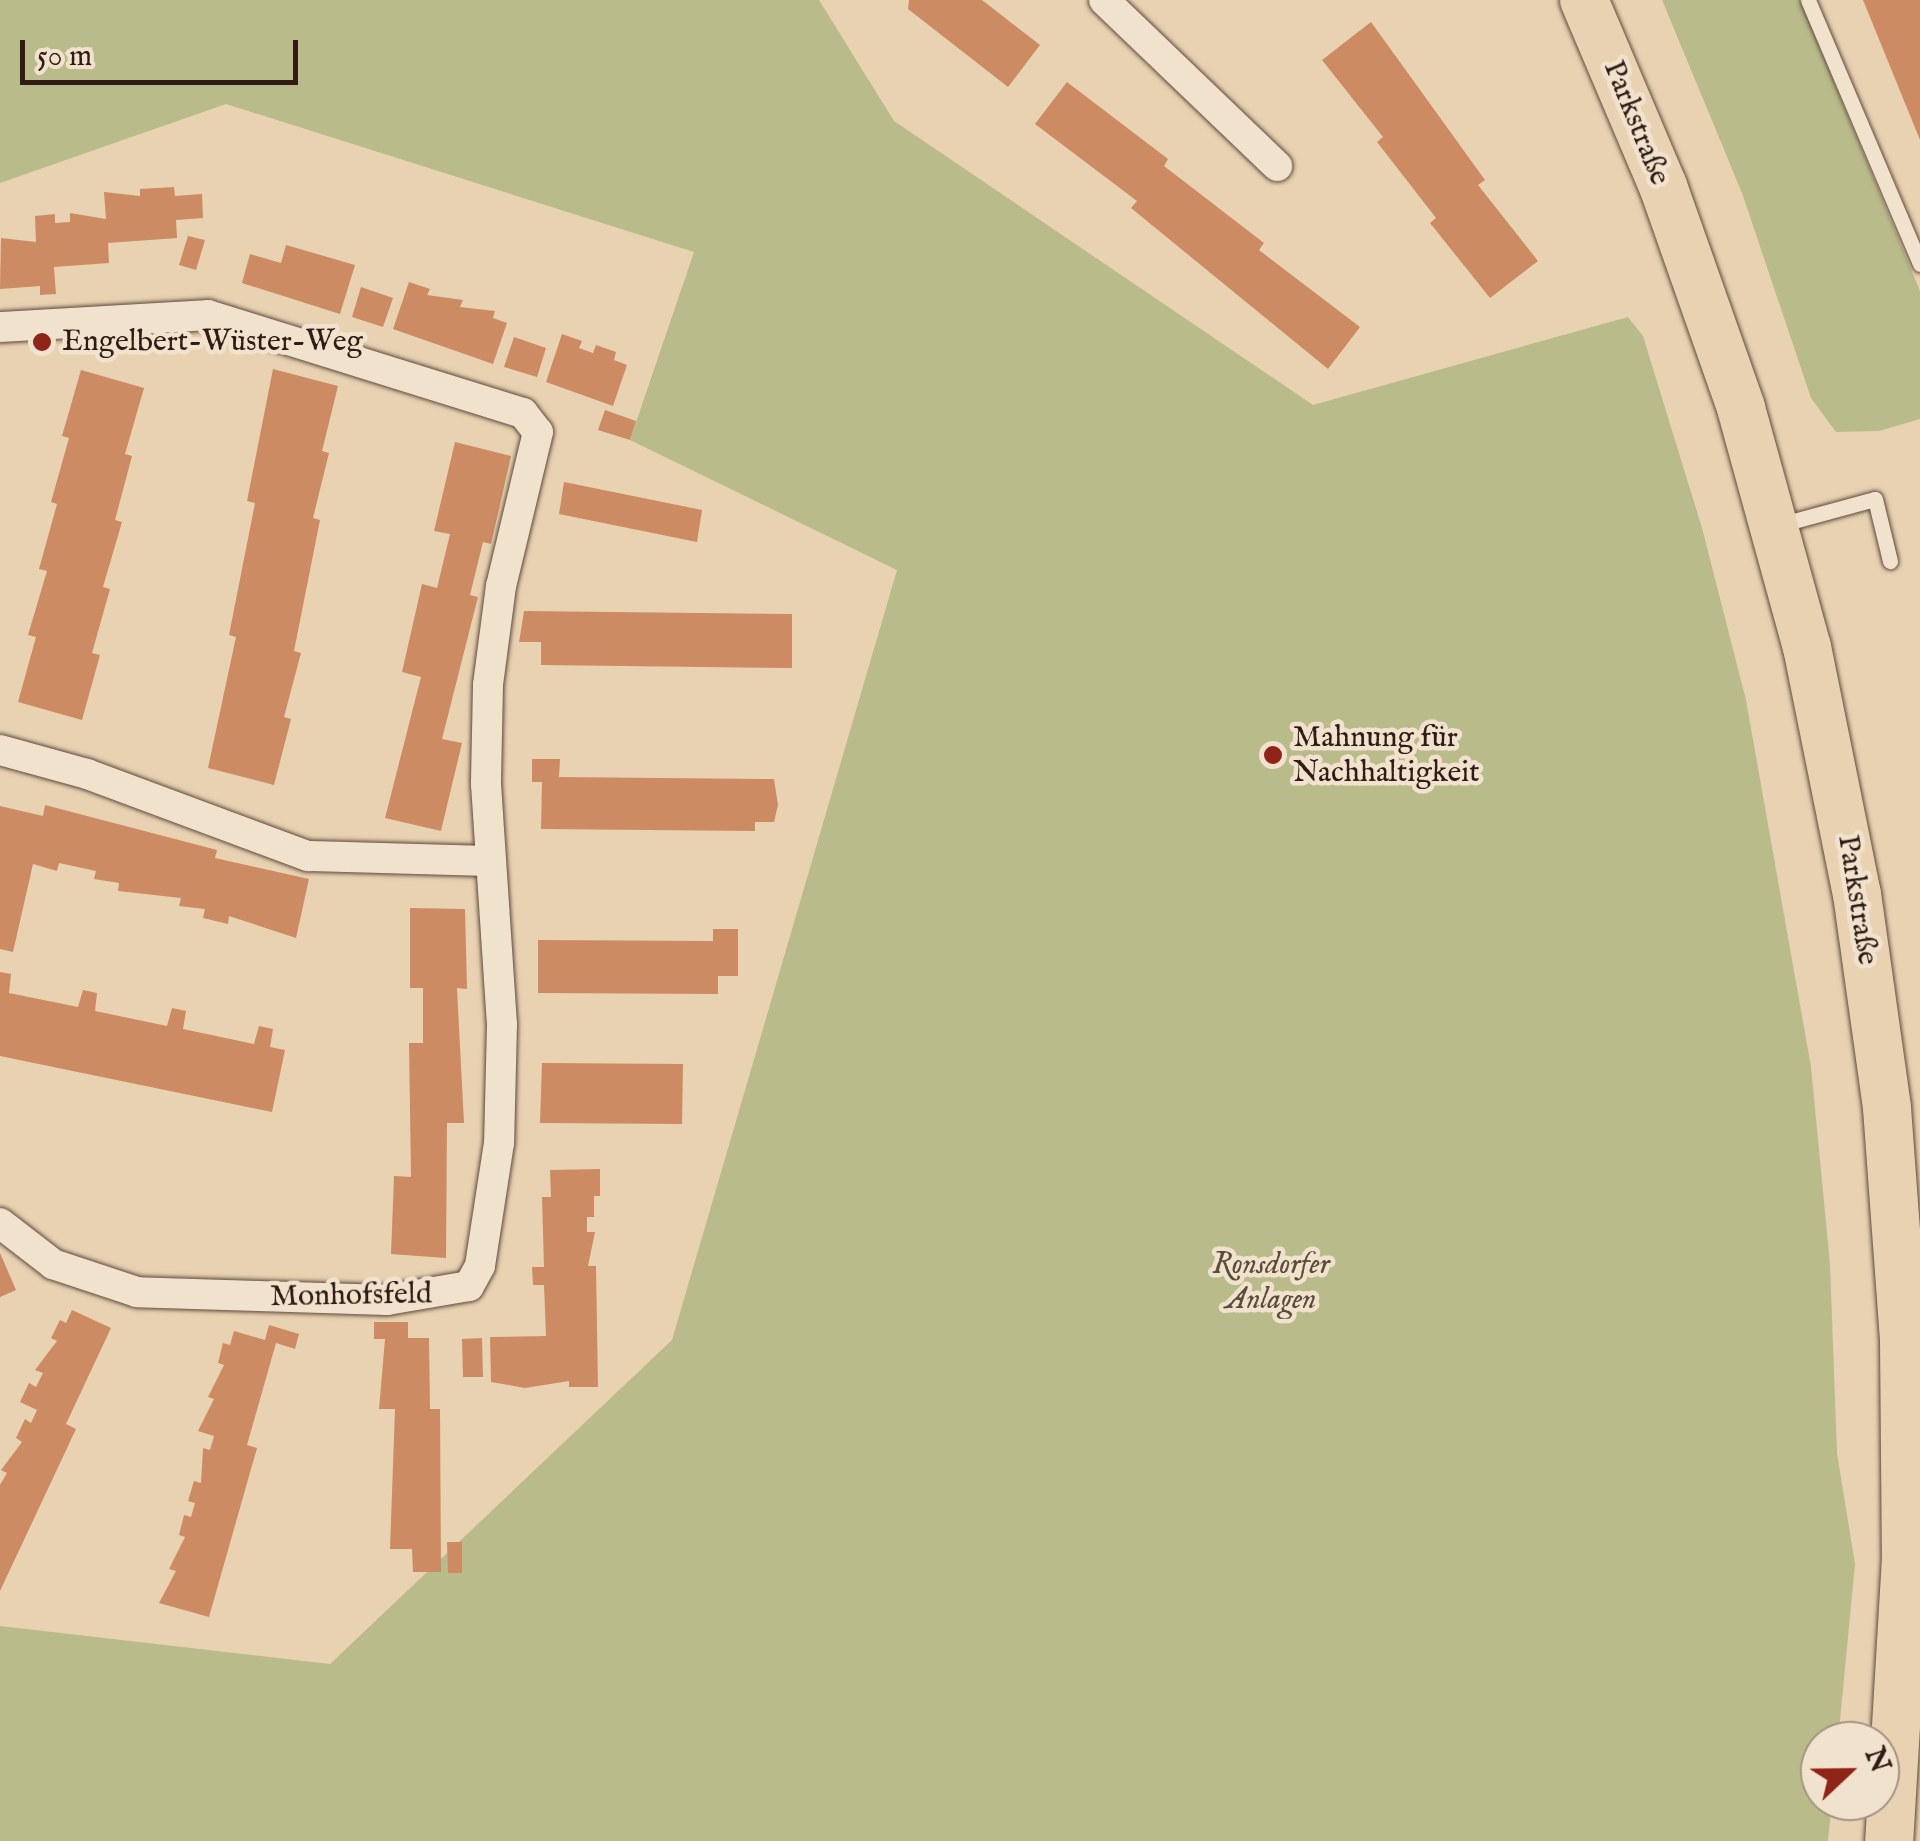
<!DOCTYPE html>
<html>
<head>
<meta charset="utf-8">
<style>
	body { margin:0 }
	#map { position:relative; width:1920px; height:1841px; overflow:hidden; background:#e9d2b2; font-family:"IM FELL English",serif }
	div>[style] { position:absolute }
	.green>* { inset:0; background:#b9bb8a }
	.building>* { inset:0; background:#cc8b62 }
	.roads { filter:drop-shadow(0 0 2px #5e4a3c) drop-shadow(0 0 2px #5e4a3c) }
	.lane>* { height:15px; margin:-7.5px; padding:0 7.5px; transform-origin:7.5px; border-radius:7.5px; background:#f1e2cd }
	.street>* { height:30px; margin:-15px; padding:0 15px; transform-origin:15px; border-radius:15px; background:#f1e2cd }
	.primary>* { height:48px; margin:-24px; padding:0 24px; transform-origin:24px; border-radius:24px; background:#e9d2b2 }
	.dots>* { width:28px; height:28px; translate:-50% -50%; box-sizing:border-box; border:5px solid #f1e2cd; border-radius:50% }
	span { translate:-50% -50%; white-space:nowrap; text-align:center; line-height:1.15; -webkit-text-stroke:9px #f1e2cd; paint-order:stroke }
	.street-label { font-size:30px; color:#301c15 }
	.poi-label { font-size:30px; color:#301c15 }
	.left { translate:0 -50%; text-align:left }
	.park-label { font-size:30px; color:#594c38; font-style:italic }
	.north { position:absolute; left:1800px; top:1721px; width:100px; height:100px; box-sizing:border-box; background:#f1e2cd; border:2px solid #a49383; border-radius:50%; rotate:68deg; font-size:28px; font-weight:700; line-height:40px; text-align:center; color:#301c15 }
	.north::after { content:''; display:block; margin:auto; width:35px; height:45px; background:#8f2418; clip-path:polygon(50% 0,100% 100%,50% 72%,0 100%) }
	.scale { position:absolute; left:20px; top:40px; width:278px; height:45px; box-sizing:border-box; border:5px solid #301c15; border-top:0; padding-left:12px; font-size:30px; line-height:35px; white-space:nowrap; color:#301c15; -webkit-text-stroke:8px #f1e2cd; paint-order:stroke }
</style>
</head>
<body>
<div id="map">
	<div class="green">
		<i style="clip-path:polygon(0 0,819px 0,894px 121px,1313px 405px,1628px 317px,1643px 336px,1702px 528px,1746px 700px,1811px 1067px,1830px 1264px,1837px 1453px,1855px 1564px,1838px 1741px,1820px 1741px,1820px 1801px,1832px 1801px,1828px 1841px,0 1841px,0 1626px,330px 1664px,672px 1340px,897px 570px,630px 440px,694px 252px,226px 104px,0 183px)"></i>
		<i style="clip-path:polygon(1662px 0,1800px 0,1920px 291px,1920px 419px,1879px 431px,1836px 432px,1811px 398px,1742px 193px)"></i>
	</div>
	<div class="building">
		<i style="clip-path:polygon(909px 0,982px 0,1040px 45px,1008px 87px,908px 9px)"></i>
		<i style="clip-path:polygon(1863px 0,1920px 0,1920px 140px)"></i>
		<i style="clip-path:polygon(1371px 22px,1485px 180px,1478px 185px,1538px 261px,1490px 298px,1430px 223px,1436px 218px,1377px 142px,1383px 137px,1322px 60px)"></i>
		<i style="clip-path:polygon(1067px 82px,1168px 159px,1164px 166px,1264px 243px,1259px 250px,1360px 327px,1328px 369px,1131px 208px,1137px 201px,1035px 124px)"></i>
		<i style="clip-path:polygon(174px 187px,175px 196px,202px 194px,203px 218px,176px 220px,177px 238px,108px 243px,109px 263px,54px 267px,56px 294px,40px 295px,40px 286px,0 289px,1px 238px,36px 242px,35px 216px,55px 214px,55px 223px,70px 222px,70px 213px,106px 219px,104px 192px,140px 196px,140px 189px)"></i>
		<i style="clip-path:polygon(188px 236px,205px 240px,196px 270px,179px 265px)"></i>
		<i style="clip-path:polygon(286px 245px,355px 265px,340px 314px,242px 283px,250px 254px,281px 263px)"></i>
		<i style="clip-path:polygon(409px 282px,430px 289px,427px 295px,463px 300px,460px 307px,495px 311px,493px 318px,507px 323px,493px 364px,393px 329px)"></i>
		<i style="clip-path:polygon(361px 287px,393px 298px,383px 327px,352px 317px)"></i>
		<i style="clip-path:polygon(562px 334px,582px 341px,579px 348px,593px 353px,596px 345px,616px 352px,614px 360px,627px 365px,613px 406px,546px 382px)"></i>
		<i style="clip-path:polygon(514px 337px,546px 348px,537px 377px,504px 367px)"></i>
		<i style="clip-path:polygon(273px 369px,338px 386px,322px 451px,329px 453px,313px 518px,320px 520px,294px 651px,301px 653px,284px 717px,291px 719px,274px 785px,208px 768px,236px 637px,229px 635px,255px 503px,247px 501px)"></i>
		<i style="clip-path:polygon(81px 370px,144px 388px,125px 454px,132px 456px,115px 520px,122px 522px,103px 587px,110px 589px,92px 653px,100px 655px,82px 720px,18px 702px,36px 637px,28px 635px,47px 571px,39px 569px,57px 504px,51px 502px,69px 438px,62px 436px)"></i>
		<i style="clip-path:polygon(605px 410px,636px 421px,630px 440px,598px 430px)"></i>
		<i style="clip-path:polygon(455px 442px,511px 456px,491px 544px,483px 542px,470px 595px,478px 597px,442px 739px,462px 743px,441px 831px,385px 818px,421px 677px,402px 672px,422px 584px,437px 588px,450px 534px,434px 531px)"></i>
		<i style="clip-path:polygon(564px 482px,702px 510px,697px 542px,559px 514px)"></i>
		<i style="clip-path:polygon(524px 611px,792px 614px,792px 668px,541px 665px,541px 642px,519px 642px)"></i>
		<i style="clip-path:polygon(532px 759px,560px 759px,559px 777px,774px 779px,778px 805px,774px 822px,755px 822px,755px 831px,541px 829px,542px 782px,532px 782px)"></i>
		<i style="clip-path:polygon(45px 805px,217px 850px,215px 858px,309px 879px,296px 938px,229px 916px,228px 924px,203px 918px,205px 909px,179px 906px,181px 898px,118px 891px,119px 883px,94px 879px,96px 871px,59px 863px,57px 871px,33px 864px,13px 952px,0 949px,0 806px,43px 816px)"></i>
		<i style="clip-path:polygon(410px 908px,465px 909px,467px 989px,457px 988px,464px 1123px,447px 1123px,446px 1258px,391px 1254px,394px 1176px,411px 1177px,409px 1043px,423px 1043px,423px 988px,410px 988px)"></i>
		<i style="clip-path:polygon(713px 929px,738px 929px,738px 976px,718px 976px,718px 994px,538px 993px,538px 940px,713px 941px)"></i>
		<i style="clip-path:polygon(0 972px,11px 974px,9px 993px,78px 1007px,83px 990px,97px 993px,95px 1011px,167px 1026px,172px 1008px,186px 1011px,183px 1029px,254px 1044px,259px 1026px,273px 1029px,270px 1047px,285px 1050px,272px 1112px,0 1056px)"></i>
		<i style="clip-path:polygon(542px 1063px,683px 1064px,682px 1124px,540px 1123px)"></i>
		<i style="clip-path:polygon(600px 1169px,600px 1196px,594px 1196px,594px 1217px,587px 1217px,587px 1232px,595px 1232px,588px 1266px,596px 1266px,598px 1387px,569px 1387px,569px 1381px,525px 1388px,491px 1382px,490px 1337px,546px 1336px,544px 1285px,533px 1285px,532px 1267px,544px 1267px,542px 1197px,551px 1197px,550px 1170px)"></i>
		<i style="clip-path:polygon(0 1253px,16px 1290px,0 1297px)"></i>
		<i style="clip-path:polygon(72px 1310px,111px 1328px,66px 1424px,76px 1429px,0 1591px,0 1485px,7px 1473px,1px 1470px,22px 1442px,16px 1438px,25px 1419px,31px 1423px,37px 1410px,20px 1402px,29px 1383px,36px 1387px,43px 1373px,35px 1370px,57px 1341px,51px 1338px,60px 1320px,66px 1323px)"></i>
		<i style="clip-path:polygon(374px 1322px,408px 1322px,408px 1338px,429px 1338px,430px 1409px,440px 1409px,441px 1572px,413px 1572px,412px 1549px,390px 1549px,395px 1409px,379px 1409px,385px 1339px,374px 1339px)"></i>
		<i style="clip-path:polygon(269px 1325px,299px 1334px,295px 1349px,276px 1343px,247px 1445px,257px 1448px,209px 1617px,159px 1603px,176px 1571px,169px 1569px,185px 1537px,179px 1535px,184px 1515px,191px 1517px,195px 1503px,188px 1501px,194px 1481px,201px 1483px,203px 1448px,210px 1450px,214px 1436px,198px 1431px,214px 1399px,208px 1397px,224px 1365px,218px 1363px,223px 1343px,230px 1345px,234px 1331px,265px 1340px)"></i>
		<i style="clip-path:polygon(482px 1338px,483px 1377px,463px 1377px,462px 1339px)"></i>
		<i style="clip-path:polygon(447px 1542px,462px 1542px,462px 1573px,448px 1573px)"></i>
	</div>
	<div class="roads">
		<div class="lane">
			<i style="left:1808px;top:0;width:287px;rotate:67deg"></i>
			<i style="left:1779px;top:525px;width:99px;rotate:-15.2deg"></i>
			<i style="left:1875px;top:499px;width:64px;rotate:76.4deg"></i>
		</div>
		<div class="street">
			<i style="left:1104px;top:0;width:240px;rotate:43.8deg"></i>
			<i style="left:0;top:327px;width:208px;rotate:-3.3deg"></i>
			<i style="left:208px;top:315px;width:330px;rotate:17.3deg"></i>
			<i style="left:523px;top:413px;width:24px;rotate:52deg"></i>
			<i style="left:538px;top:432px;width:158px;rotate:103.5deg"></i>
			<i style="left:501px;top:586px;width:100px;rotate:97.5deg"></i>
			<i style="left:488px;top:685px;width:99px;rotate:91.2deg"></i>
			<i style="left:486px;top:784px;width:241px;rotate:86.2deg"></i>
			<i style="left:502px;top:1024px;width:119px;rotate:91.4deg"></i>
			<i style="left:499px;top:1143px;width:124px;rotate:98.8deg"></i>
			<i style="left:480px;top:1266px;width:23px;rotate:119deg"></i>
			<i style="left:469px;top:1286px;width:83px;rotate:170.3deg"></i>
			<i style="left:387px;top:1300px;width:250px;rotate:-178.2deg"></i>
			<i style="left:137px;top:1292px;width:89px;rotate:-161.6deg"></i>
			<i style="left:53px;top:1264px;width:67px;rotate:-142.3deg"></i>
			<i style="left:0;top:750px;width:90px;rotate:15.4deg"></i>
			<i style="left:87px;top:774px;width:236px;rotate:20.4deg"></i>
			<i style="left:308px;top:856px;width:183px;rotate:1.6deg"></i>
		</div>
		<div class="primary">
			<i style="left:1584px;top:0;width:202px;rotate:67deg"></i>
			<i style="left:1663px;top:186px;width:235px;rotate:70.6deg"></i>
			<i style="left:1741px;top:408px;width:248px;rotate:74.6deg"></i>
			<i style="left:1807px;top:647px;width:252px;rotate:78.6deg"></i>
			<i style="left:1857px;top:894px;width:216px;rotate:82deg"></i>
			<i style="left:1887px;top:1108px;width:233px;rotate:85.8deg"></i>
			<i style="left:1904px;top:1340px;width:218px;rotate:89.5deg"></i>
			<i style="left:1906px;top:1558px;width:284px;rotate:93.4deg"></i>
		</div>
	</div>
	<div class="dots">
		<i style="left:42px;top:342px;background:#8f2418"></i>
		<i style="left:1273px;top:755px;background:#8f2418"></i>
	</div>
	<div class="street-label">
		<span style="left:1636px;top:123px;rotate:68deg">Parkstraße</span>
		<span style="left:1857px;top:900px;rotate:81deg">Parkstraße</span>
		<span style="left:351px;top:1296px;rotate:-1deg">Monhofsfeld</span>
	</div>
	<div class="poi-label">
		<span class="left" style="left:62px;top:342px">Engelbert-Wüster-Weg</span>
		<span class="left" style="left:1293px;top:755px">Mahnung für<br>Nachhaltigkeit</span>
	</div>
	<div class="park-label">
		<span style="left:1271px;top:1282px">Ronsdorfer<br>Anlagen</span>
	</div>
	<div class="north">N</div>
	<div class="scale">50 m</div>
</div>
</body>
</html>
